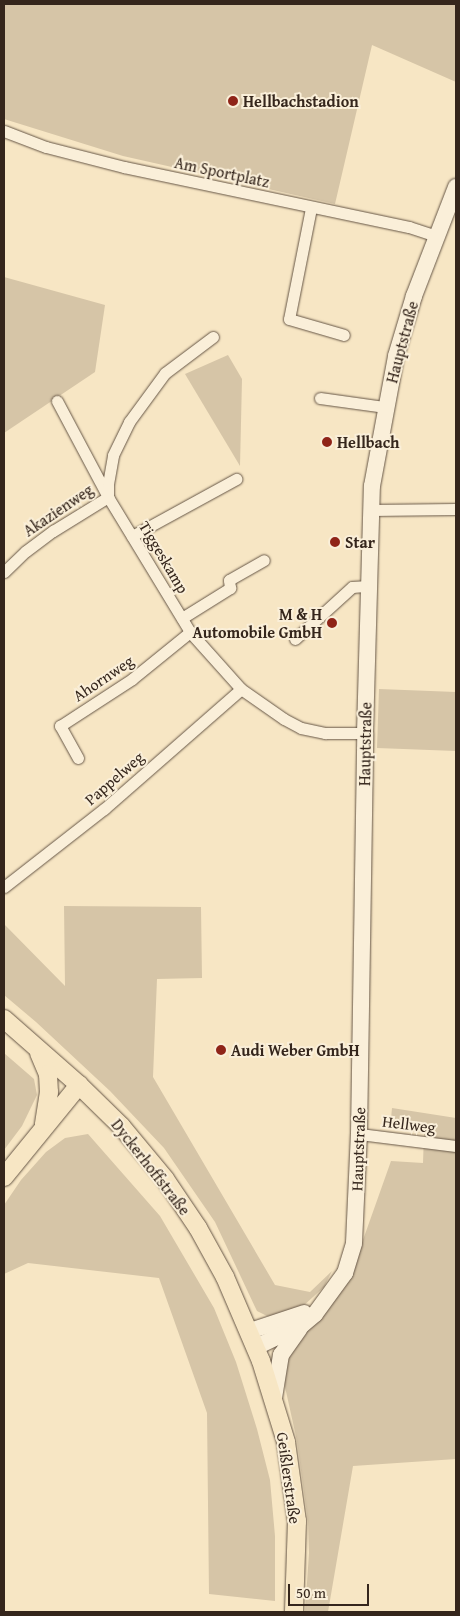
<!DOCTYPE html>
<html>
<head>
<meta charset="utf-8">
<style>
	body { margin:0 }
	#map { position:relative; width:460px; height:1616px; overflow:hidden; background:#f7e6c4; font-family:"Gentium Book Plus",serif }
	div>[style] { position:absolute }
	.green>* { inset:0; background:#d6c5a7 }
	.roads { filter:drop-shadow(0 0 1px #665646) drop-shadow(0 0 1px #665646) }
	.street>* { height:11px; margin:-5.5px; padding:0 5.5px; transform-origin:5.5px; border-radius:5.5px; background:#faefd9 }
	.secondary>* { height:16px; margin:-8px; padding:0 8px; transform-origin:8px; border-radius:8px; background:#faefd9 }
	.primary>* { height:18px; margin:-9px; padding:0 9px; transform-origin:9px; border-radius:9px; background:#f7e6c4 }
	.dots>* { width:14px; height:14px; translate:-50% -50%; box-sizing:border-box; border:2px solid #faefd9; border-radius:50% }
	span { translate:-50% -50%; white-space:nowrap; text-align:center; line-height:1.15; -webkit-text-stroke:4px #faefd9; paint-order:stroke }
	.poi-label { font-size:16px; color:#35261c; font-weight:700 }
	.left { translate:0 -50%; text-align:left }
	.right { translate:-100% -50%; text-align:right }
	.street-label { font-size:16px; color:#35261c }
	.frame { position:absolute; inset:0; border:5px solid #35261c; pointer-events:none }
	.scale { position:absolute; left:288px; top:1584px; width:81px; height:22px; box-sizing:border-box; border:2px solid #35261c; border-top:0; padding-left:6px; font-size:15px; line-height:18px; white-space:nowrap; color:#35261c; -webkit-text-stroke:4px #faefd9; paint-order:stroke }
</style>
</head>
<body>
<div id="map">
	<div class="green">
		<i style="clip-path:polygon(4px 4px,456px 4px,456px 82px,372px 45px,335px 204px,123px 156px,4px 119px)"></i>
		<i style="clip-path:polygon(4px 277px,105px 305px,95px 372px,4px 433px)"></i>
		<i style="clip-path:polygon(228px 355px,242px 379px,240px 466px,185px 374px)"></i>
		<i style="clip-path:polygon(379px 689px,456px 692px,456px 751px,377px 748px)"></i>
		<i style="clip-path:polygon(64px 906px,201px 907px,202px 978px,157px 979px,153px 1077px,275px 1285px,310px 1292px,332px 1271px,324px 1287px,302px 1307px,282px 1315px,267px 1316px,257px 1311px,215px 1222px,164px 1148px,110px 1091px,36px 1022px,4px 995px,4px 924px,65px 986px)"></i>
		<i style="clip-path:polygon(4px 1053px,34px 1079px,37px 1095px,22px 1126px,4px 1150px)"></i>
		<i style="clip-path:polygon(392px 1108px,456px 1118px,456px 1459px,353px 1466px,328px 1612px,305px 1612px,309px 1553px,308px 1521px,297px 1441px,283px 1378px,287px 1356px,358px 1254px,391px 1161px,423px 1163px,424px 1133px,390px 1129px)"></i>
		<i style="clip-path:polygon(88px 1134px,160px 1216px,214px 1308px,236px 1362px,257px 1429px,270px 1480px,275px 1536px,275px 1601px,209px 1594px,207px 1413px,159px 1278px,28px 1263px,4px 1274px,4px 1205px,21px 1180px,46px 1152px,65px 1138px)"></i>
	</div>
	<div class="roads">
		<div class="street">
			<i style="left:4px;top:131px;width:45px;rotate:20.9deg"></i>
			<i style="left:46px;top:147px;width:81px;rotate:14.4deg"></i>
			<i style="left:124px;top:167px;width:291px;rotate:11.9deg"></i>
			<i style="left:409px;top:227px;width:28px;rotate:18deg"></i>
			<i style="left:311px;top:208px;width:113px;rotate:101.2deg"></i>
			<i style="left:289px;top:319px;width:57px;rotate:16.2deg"></i>
			<i style="left:320px;top:398px;width:66px;rotate:7.9deg"></i>
			<i style="left:57px;top:401px;width:109px;rotate:62deg"></i>
			<i style="left:108px;top:497px;width:158px;rotate:58.7deg"></i>
			<i style="left:190px;top:632px;width:76px;rotate:48.2deg"></i>
			<i style="left:241px;top:689px;width:52px;rotate:34.9deg"></i>
			<i style="left:284px;top:719px;width:19px;rotate:28deg"></i>
			<i style="left:301px;top:728px;width:25px;rotate:12deg"></i>
			<i style="left:325px;top:733px;width:40px"></i>
			<i style="left:371px;top:510px;width:85px;rotate:-0.7deg"></i>
			<i style="left:132px;top:536px;width:119px;rotate:-28.7deg"></i>
			<i style="left:4px;top:572px;width:30px;rotate:-44deg"></i>
			<i style="left:26px;top:551px;width:34px;rotate:-37deg"></i>
			<i style="left:53px;top:531px;width:65px;rotate:-31.7deg"></i>
			<i style="left:108px;top:497px;width:13px;rotate:-90deg"></i>
			<i style="left:108px;top:484px;width:29px;rotate:-80deg"></i>
			<i style="left:113px;top:455px;width:37px;rotate:-64deg"></i>
			<i style="left:129px;top:422px;width:61px;rotate:-53.7deg"></i>
			<i style="left:165px;top:373px;width:60px;rotate:-36.9deg"></i>
			<i style="left:182px;top:618px;width:57px;rotate:-32deg"></i>
			<i style="left:230px;top:588px;width:8px;rotate:-97deg"></i>
			<i style="left:229px;top:580px;width:40px;rotate:-29.7deg"></i>
			<i style="left:295px;top:639px;width:77px;rotate:-42.4deg"></i>
			<i style="left:352px;top:587px;width:16px;rotate:-4deg"></i>
			<i style="left:78px;top:758px;width:37px;rotate:-119deg"></i>
			<i style="left:60px;top:726px;width:86px;rotate:-33.1deg"></i>
			<i style="left:132px;top:679px;width:75px;rotate:-39deg"></i>
			<i style="left:4px;top:887px;width:127px;rotate:-38deg"></i>
			<i style="left:104px;top:809px;width:182px;rotate:-41.2deg"></i>
			<i style="left:359px;top:1134px;width:98px;rotate:7.1deg"></i>
		</div>
		<div class="secondary">
			<i style="left:250px;top:1331px;width:57px;rotate:-18.4deg"></i>
			<i style="left:256px;top:1347px;width:51px;rotate:-25.6deg"></i>
			<i style="left:302px;top:1325px;width:17px;rotate:-40deg"></i>
			<i style="left:315px;top:1314px;width:51px;rotate:-53.8deg"></i>
			<i style="left:345px;top:1273px;width:31px;rotate:-73deg"></i>
			<i style="left:354px;top:1243px;width:109px;rotate:-87.4deg"></i>
			<i style="left:359px;top:1134px;width:401px;rotate:-89.1deg"></i>
			<i style="left:365px;top:733px;width:247px;rotate:-88.4deg"></i>
			<i style="left:372px;top:486px;width:132px;rotate:-79.5deg"></i>
			<i style="left:396px;top:356px;width:63px;rotate:-73.3deg"></i>
			<i style="left:414px;top:296px;width:117px;rotate:-68.9deg"></i>
			<i style="left:274px;top:1398px;width:44px;rotate:-80.8deg"></i>
			<i style="left:281px;top:1355px;width:32px;rotate:-55deg"></i>
		</div>
		<div class="primary">
			<i style="left:4px;top:1019px;width:100px;rotate:41.3deg"></i>
			<i style="left:79px;top:1085px;width:59px;rotate:44.3deg"></i>
			<i style="left:121px;top:1126px;width:69px;rotate:50.3deg"></i>
			<i style="left:165px;top:1179px;width:59px;rotate:56deg"></i>
			<i style="left:198px;top:1228px;width:56px;rotate:61.1deg"></i>
			<i style="left:225px;top:1277px;width:91px;rotate:66.8deg"></i>
			<i style="left:261px;top:1361px;width:85px;rotate:72.8deg"></i>
			<i style="left:286px;top:1442px;width:80px;rotate:82.1deg"></i>
			<i style="left:297px;top:1521px;width:91px;rotate:91.9deg"></i>
			<i style="left:39px;top:1053px;width:23px;rotate:67deg"></i>
			<i style="left:48px;top:1074px;width:18px;rotate:87deg"></i>
			<i style="left:49px;top:1092px;width:33px;rotate:99deg"></i>
			<i style="left:4px;top:1177px;width:119px;rotate:-50.8deg"></i>
		</div>
	</div>
	<div class="dots">
		<i style="left:233px;top:101px;background:#8f2418"></i>
		<i style="left:327px;top:442px;background:#8f2418"></i>
		<i style="left:335px;top:542px;background:#8f2418"></i>
		<i style="left:332px;top:623px;background:#8f2418"></i>
		<i style="left:221px;top:1050px;background:#8f2418"></i>
	</div>
	<div class="poi-label">
		<span class="left" style="left:243px;top:101px">Hellbachstadion</span>
		<span class="left" style="left:337px;top:442px">Hellbach</span>
		<span class="left" style="left:345px;top:542px">Star</span>
		<span class="right" style="left:322px;top:623px">M &amp; H<br>Automobile GmbH</span>
		<span class="left" style="left:231px;top:1050px">Audi Weber GmbH</span>
	</div>
	<div class="street-label">
		<span style="left:222px;top:172px;rotate:12deg">Am Sportplatz</span>
		<span style="left:402px;top:342px;rotate:-75deg">Hauptstraße</span>
		<span style="left:58px;top:510px;rotate:-34deg">Akazienweg</span>
		<span style="left:164px;top:557px;rotate:59deg">Tiggeskamp</span>
		<span style="left:103px;top:678px;rotate:-34deg">Ahornweg</span>
		<span style="left:365px;top:744px;rotate:-89deg">Hauptstraße</span>
		<span style="left:114px;top:778px;rotate:-41deg">Pappelweg</span>
		<span style="left:409px;top:1124px;rotate:7deg">Hellweg</span>
		<span style="left:358px;top:1149px;rotate:-88deg">Hauptstraße</span>
		<span style="left:151px;top:1167px;rotate:52deg">Dyckerhoffstraße</span>
		<span style="left:289px;top:1478px;rotate:82deg">Geißlerstraße</span>
	</div>
	<div class="frame"></div>
	<div class="scale">50 m</div>
</div>
</body>
</html>
